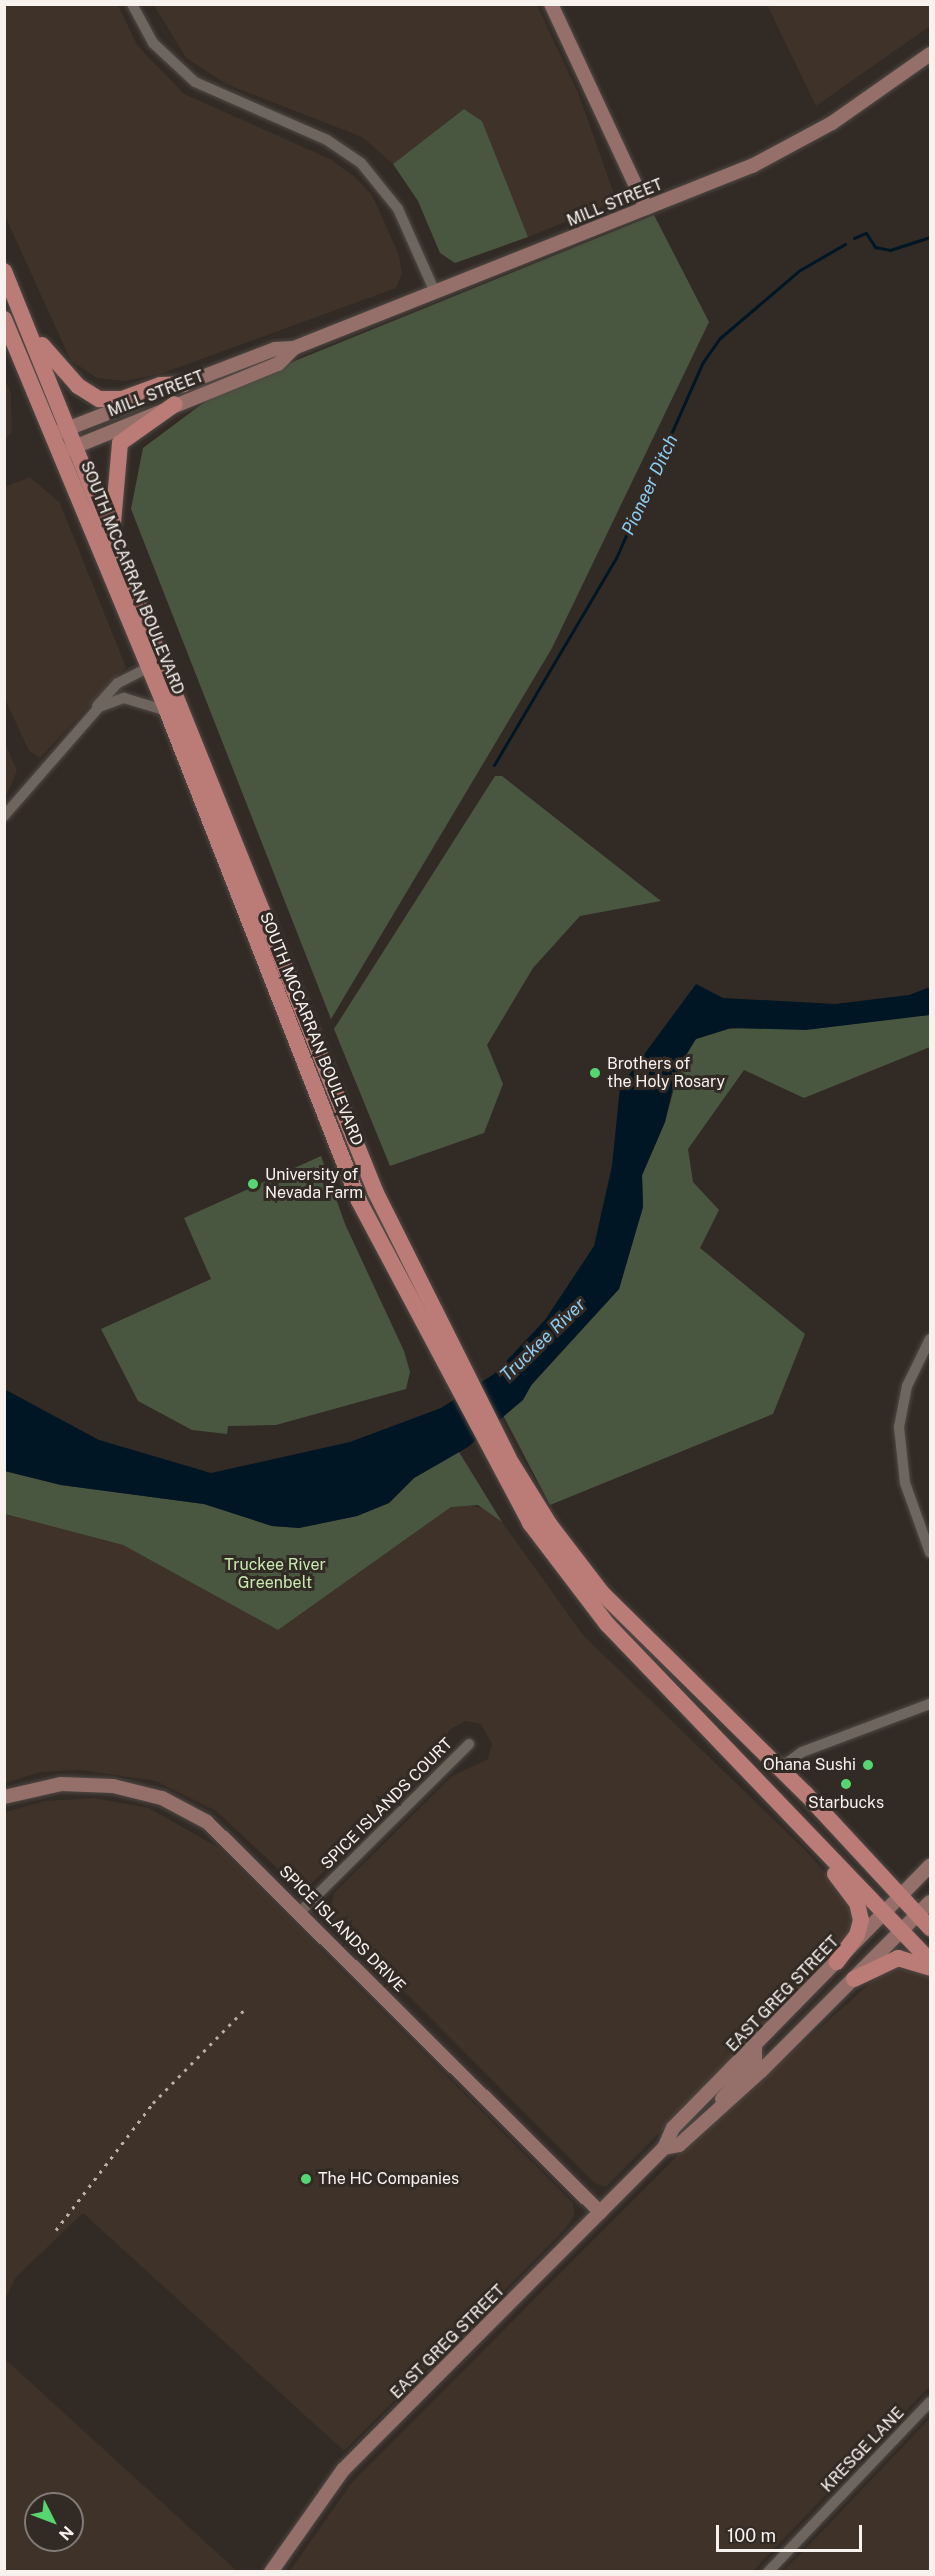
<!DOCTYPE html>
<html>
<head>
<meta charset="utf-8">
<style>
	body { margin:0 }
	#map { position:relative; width:935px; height:2576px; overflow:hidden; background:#322a25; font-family:"Public Sans",sans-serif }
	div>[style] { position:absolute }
	.built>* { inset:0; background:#3f3229 }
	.green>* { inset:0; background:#4a5740 }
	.water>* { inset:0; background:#001624 }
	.stream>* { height:3px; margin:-1.5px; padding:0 1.5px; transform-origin:1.5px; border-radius:1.5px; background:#001624 }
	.roads { filter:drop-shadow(0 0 2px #4f4944) drop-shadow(0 0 2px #4f4944) }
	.street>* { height:10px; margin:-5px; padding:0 5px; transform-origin:5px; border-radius:5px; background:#6e655f }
	.secondary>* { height:14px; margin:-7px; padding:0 7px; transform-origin:7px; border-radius:7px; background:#95706a }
	.primary>* { height:16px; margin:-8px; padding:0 8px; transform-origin:8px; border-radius:8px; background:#bb7b76 }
	.rail>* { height:3px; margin-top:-1.5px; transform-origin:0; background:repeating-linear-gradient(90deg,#b8b2ae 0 3px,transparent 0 9px) }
	.dots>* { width:16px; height:16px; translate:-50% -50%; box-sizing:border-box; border:3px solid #322a25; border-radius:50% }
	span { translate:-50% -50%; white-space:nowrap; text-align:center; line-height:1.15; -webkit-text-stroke:6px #322a25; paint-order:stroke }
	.street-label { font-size:16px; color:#f8f2ef }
	.poi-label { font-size:16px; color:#f8f2ef }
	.left { translate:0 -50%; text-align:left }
	.right { translate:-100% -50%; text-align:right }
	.park-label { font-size:16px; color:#c7e9af }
	.water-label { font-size:18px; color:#8dcdf4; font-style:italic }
	.frame { position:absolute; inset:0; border:6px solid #f8f2ef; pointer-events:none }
	.north { position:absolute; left:24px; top:2492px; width:60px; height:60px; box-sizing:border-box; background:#322a25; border:2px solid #817a76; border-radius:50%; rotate:132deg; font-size:16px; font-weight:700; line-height:24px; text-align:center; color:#f8f2ef }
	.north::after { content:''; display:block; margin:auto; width:21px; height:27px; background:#57d570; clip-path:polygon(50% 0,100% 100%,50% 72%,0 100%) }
	.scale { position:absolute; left:716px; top:2525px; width:146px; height:27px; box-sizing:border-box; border:3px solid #f8f2ef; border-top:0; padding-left:8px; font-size:18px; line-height:21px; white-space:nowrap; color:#f8f2ef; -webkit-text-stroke:4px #322a25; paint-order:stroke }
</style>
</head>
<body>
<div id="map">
	<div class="built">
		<i style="clip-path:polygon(4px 5px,118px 5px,137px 45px,184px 94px,330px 159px,356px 178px,372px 195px,399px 255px,402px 274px,396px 288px,163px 373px,126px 381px,97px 378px,71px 361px,5px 216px)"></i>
		<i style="clip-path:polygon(154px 5px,537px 5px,579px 95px,614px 194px,607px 205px,528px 237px,482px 121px,464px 109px,393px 164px,362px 137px,226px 84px,186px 58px)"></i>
		<i style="clip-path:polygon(767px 5px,930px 5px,930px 26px,816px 106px)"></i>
		<i style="clip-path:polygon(4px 378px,11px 393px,12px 431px,5px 440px)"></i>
		<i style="clip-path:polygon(30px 477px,60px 503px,126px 667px,40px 758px,29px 751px,4px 697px,5px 487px)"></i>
		<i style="clip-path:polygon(5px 743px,17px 771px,5px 798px,4px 798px)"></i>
		<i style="clip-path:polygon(464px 1504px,489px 1510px,502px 1522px,583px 1635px,804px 1849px,848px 1897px,856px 1922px,842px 1948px,606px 2187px,595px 2183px,329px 1916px,334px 1893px,452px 1776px,488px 1759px,492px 1744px,481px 1724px,465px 1721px,449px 1730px,440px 1760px,310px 1885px,289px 1879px,216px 1811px,156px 1781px,81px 1770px,41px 1772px,5px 1783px,4px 1514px,123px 1545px,278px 1630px,451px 1507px)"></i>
		<i style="clip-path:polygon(94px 1798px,149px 1808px,219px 1848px,573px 2203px,574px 2216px,565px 2229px,344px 2451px,83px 2213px,16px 2277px,5px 2299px,5px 1812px,45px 1801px)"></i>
		<i style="clip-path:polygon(893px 1963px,930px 1977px,930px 2386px,753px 2571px,289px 2572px,352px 2482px,691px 2142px)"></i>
		<i style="clip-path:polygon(evenodd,5px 2359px,237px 2571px,5px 2571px,5px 2359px,36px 2504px,72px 2504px,72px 2540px,36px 2540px,36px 2504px)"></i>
		<i style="clip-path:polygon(930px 2418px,930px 2571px,783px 2571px,807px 2547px)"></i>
	</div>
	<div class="green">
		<i style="clip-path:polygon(464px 109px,482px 121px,528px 237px,455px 263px,440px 253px,418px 201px,393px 164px)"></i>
		<i style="clip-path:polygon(654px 215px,709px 322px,552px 648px,331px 1019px,131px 509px,143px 448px,218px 392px)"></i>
		<i style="clip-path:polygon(495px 776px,502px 776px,661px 901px,580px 916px,533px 968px,487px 1045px,503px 1084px,484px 1133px,390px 1166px,334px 1029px)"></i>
		<i style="clip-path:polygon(930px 1015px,930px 1047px,804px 1098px,744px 1070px,688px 1149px,693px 1182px,719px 1210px,700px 1248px,805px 1334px,773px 1414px,550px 1505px,503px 1415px,523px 1400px,527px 1390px,619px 1289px,643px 1207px,642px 1176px,665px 1122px,684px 1051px,696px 1039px,728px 1029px)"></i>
		<i style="clip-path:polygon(321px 1156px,345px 1224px,404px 1351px,410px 1372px,406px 1389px,276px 1425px,228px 1426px,227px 1434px,192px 1430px,138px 1401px,101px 1329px,211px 1279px,184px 1218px)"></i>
		<i style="clip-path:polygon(459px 1452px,502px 1522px,478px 1505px,451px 1507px,278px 1630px,123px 1545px,5px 1514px,4px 1471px,61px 1485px,204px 1504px,272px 1526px,299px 1528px,357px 1516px,389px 1503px,414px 1478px)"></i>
	</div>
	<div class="water">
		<i style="clip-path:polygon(696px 984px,723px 998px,835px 1004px,909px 995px,930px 987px,930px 1015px,806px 1030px,731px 1028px,696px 1039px,677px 1070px,665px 1122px,642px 1175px,643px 1207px,619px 1289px,532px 1384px,523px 1400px,468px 1447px,414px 1478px,389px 1503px,357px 1516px,299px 1528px,272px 1526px,204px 1504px,61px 1485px,5px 1471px,4px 1389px,99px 1440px,211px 1473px,350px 1442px,441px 1408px,494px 1374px,545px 1320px,594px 1246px,612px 1166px,620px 1087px)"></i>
	</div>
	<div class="stream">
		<i style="left:854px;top:238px;width:13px;rotate:-23deg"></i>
		<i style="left:866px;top:233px;width:17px;rotate:57deg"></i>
		<i style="left:875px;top:247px;width:15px;rotate:11deg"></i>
		<i style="left:890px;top:250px;width:42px;rotate:-18deg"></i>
		<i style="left:494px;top:765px;width:240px;rotate:-59.5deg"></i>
		<i style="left:616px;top:558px;width:214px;rotate:-66.1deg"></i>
		<i style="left:703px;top:362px;width:29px;rotate:-55deg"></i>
		<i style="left:720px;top:338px;width:105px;rotate:-40.4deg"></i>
		<i style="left:800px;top:270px;width:52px;rotate:-30deg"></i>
	</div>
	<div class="roads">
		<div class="street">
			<i style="left:132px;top:4px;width:44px;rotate:61.7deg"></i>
			<i style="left:153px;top:43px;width:57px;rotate:42.9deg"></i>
			<i style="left:195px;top:82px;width:144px;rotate:23.7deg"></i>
			<i style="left:327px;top:140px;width:41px;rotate:34.1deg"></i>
			<i style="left:361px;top:163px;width:59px;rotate:51.2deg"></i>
			<i style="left:398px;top:209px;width:91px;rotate:66deg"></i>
			<i style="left:97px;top:706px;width:31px;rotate:-48deg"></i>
			<i style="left:118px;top:683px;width:35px;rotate:-27deg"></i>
			<i style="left:4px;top:816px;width:145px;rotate:-48.9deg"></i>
			<i style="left:99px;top:707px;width:27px;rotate:-20deg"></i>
			<i style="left:124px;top:698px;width:45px;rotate:16.8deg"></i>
			<i style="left:930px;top:1339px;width:52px;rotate:116.1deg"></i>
			<i style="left:907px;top:1386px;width:42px;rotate:101deg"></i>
			<i style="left:899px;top:1427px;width:56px;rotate:83.9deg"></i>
			<i style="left:905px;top:1483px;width:74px;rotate:70.3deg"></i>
			<i style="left:780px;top:1768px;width:27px;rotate:-36deg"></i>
			<i style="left:802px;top:1752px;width:137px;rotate:-20.6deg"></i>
			<i style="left:301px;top:1911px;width:237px;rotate:-44.8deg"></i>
			<i style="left:768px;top:2572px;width:235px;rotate:-46.4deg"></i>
		</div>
		<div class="secondary">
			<i style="left:551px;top:4px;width:225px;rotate:65deg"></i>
			<i style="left:176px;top:387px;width:106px;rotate:-21deg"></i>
			<i style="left:275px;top:349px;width:19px;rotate:-3deg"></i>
			<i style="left:294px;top:348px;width:493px;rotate:-21.7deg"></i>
			<i style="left:752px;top:166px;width:91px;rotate:-28.3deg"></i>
			<i style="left:832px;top:123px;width:120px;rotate:-35.1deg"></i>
			<i style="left:59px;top:432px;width:86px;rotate:-21.2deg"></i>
			<i style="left:67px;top:450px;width:228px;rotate:-22.2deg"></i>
			<i style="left:278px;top:364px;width:23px;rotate:-45deg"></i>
			<i style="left:4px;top:1797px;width:58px;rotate:-12.8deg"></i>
			<i style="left:61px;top:1784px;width:52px;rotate:2.2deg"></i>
			<i style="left:113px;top:1786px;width:50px;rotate:13.8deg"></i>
			<i style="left:162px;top:1798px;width:51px;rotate:28.1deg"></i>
			<i style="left:207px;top:1822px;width:554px;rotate:44.78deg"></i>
			<i style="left:722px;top:2099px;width:51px;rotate:-49.8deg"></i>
			<i style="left:755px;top:2060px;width:14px;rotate:-90deg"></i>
			<i style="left:664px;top:2148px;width:15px;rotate:-11deg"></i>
			<i style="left:679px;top:2145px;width:110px;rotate:-42.1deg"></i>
			<i style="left:761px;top:2071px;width:239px;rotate:-45deg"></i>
			<i style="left:271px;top:2572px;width:125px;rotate:-54.8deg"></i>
			<i style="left:343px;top:2470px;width:455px;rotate:-45.1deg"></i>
			<i style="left:664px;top:2148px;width:22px;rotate:-66deg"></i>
			<i style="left:673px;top:2128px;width:367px;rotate:-45.6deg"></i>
		</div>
		<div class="primary">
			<i style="left:4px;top:271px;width:994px;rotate:68.03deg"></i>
			<i style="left:376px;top:1193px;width:303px;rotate:63.4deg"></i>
			<i style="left:512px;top:1464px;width:72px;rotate:58.1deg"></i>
			<i style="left:550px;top:1525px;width:86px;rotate:52.6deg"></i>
			<i style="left:602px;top:1593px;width:286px;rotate:44.6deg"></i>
			<i style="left:806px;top:1794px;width:183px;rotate:47.2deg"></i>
			<i style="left:4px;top:319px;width:425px;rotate:67.4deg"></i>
			<i style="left:167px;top:711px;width:526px;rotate:68.6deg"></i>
			<i style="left:359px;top:1201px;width:365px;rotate:62deg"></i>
			<i style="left:530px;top:1523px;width:127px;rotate:52.7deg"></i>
			<i style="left:607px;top:1624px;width:467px;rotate:46.2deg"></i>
			<i style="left:42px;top:345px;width:55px;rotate:48.7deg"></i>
			<i style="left:78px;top:386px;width:25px;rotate:32deg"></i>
			<i style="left:99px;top:399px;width:23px"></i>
			<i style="left:122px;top:399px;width:40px;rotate:-20.2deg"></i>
			<i style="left:160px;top:385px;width:24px;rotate:-2deg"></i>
			<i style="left:113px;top:523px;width:80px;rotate:-85deg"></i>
			<i style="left:120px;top:443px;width:67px;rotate:-35.3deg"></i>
			<i style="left:835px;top:1874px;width:36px;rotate:53deg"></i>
			<i style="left:857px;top:1903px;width:17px;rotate:77deg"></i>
			<i style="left:861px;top:1920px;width:16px;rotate:105deg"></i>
			<i style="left:857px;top:1935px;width:34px;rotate:127deg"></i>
			<i style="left:854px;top:1979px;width:49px;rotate:-25.5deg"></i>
			<i style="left:898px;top:1958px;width:34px;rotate:17deg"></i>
		</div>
	</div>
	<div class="rail">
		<i style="left:56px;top:2230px;width:160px;rotate:-52.6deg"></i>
		<i style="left:153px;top:2103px;width:134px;rotate:-45.6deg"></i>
	</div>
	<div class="dots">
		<i style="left:595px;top:1073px;background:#57d570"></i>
		<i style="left:253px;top:1184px;background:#57d570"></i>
		<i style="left:868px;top:1765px;background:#57d570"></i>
		<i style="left:846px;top:1784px;background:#57d570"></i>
		<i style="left:306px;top:2179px;background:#57d570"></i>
	</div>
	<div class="street-label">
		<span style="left:615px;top:203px;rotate:-22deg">MILL STREET</span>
		<span style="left:156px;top:394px;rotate:-21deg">MILL STREET</span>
		<span style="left:132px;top:578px;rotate:68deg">SOUTH MCCARRAN BOULEVARD</span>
		<span style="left:311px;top:1029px;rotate:68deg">SOUTH MCCARRAN BOULEVARD</span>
		<span style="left:387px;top:1804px;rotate:-45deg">SPICE ISLANDS COURT</span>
		<span style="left:342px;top:1929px;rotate:45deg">SPICE ISLANDS DRIVE</span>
		<span style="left:783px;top:1994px;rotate:-46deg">EAST GREG STREET</span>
		<span style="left:448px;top:2342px;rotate:-45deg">EAST GREG STREET</span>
		<span style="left:863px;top:2450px;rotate:-46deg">KRESGE LANE</span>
	</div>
	<div class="poi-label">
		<span class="left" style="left:607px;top:1073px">Brothers of<br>the Holy Rosary</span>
		<span class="left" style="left:265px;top:1184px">University of<br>Nevada Farm</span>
		<span class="right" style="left:856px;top:1765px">Ohana Sushi</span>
		<span style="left:846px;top:1803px">Starbucks</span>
		<span class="left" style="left:318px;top:2179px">The HC Companies</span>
	</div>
	<div class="park-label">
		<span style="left:275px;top:1574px">Truckee River<br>Greenbelt</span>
	</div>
	<div class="water-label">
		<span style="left:650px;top:485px;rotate:-65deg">Pioneer Ditch</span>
		<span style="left:543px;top:1340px;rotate:-44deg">Truckee River</span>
	</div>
	<div class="frame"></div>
	<div class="north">N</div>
	<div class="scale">100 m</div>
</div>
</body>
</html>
